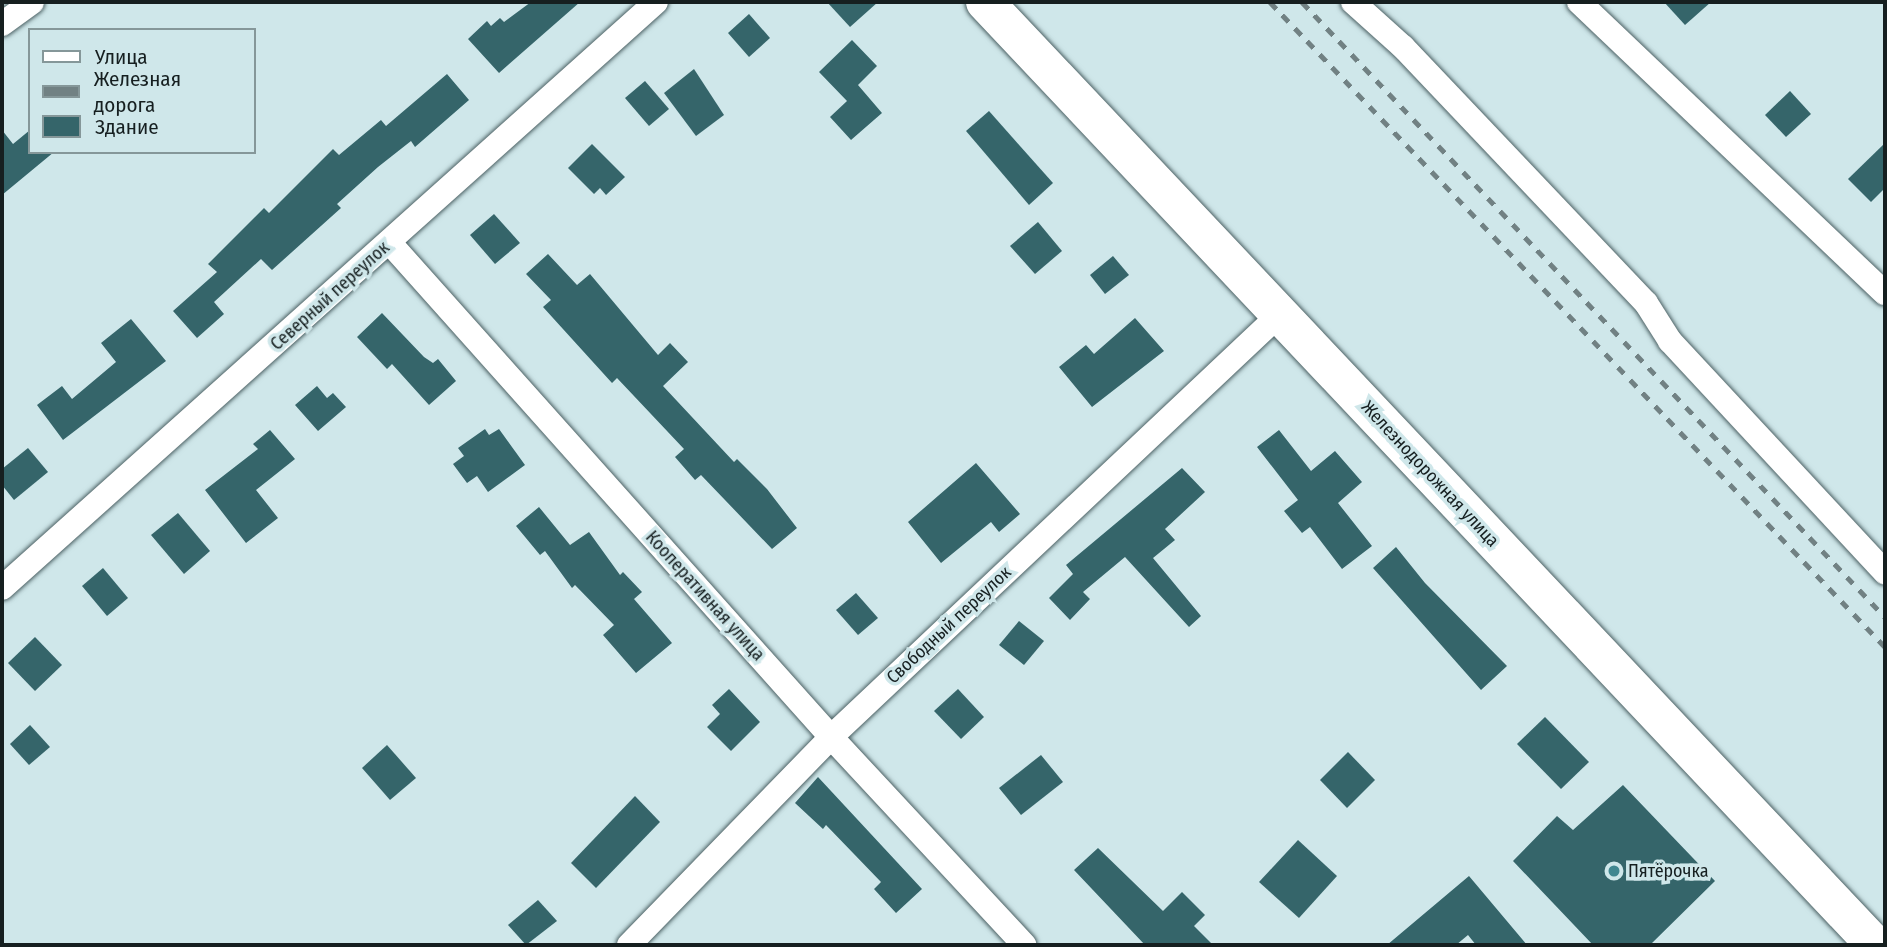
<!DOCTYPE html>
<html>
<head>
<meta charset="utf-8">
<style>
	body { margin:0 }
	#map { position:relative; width:1887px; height:947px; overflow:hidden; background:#cfe7ea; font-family:"Fira Sans Condensed",sans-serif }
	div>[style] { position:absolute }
	.building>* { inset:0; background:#35656a }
	.roads { filter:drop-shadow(0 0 2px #4c6164) drop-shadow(0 0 2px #4c6164) }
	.street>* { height:24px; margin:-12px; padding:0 12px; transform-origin:12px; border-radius:12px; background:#fff }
	.primary>* { height:38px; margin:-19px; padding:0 19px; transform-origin:19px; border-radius:19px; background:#fff }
	.rail>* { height:5px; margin-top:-2.5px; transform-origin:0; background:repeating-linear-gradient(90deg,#718183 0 9px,transparent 0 18px) }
	.dots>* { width:19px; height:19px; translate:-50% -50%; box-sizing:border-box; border:4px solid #cfe7ea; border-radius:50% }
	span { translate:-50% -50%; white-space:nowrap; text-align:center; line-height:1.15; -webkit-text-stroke:7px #cfe7ea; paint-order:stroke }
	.street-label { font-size:18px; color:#161f20 }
	.poi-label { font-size:18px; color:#161f20 }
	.left { translate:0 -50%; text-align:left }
	.frame { position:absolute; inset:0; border:4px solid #161f20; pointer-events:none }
	.legend { position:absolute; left:28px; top:28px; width:228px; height:126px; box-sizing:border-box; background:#cfe7ea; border:2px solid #859799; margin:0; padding:9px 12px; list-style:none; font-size:21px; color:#161f20 }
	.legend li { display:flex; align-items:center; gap:14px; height:35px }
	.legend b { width:35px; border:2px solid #859799 }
</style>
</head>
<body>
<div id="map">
	<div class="building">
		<i style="clip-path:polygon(531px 2px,580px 2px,499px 73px,468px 39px,487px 21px,491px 26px,500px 18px,504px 22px)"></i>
		<i style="clip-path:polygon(827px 2px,878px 2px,850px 27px)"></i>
		<i style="clip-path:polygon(1664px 2px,1711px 2px,1685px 25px)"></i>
		<i style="clip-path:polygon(749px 14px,770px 38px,749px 57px,728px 33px)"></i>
		<i style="clip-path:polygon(852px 40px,877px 66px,858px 85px,882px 113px,851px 140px,830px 117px,847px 101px,819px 72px)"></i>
		<i style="clip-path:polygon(694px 69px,724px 115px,696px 136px,664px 93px)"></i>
		<i style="clip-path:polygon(447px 74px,469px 100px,415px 147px,411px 141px,378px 167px,337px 204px,341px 208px,272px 270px,261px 259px,214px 302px,224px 314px,197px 338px,173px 311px,217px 272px,208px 264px,264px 208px,269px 213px,333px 149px,339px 155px,381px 120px,386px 126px)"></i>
		<i style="clip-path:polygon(645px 81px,669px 109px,649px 126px,625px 98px)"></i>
		<i style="clip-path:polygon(1790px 91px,1811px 114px,1786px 137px,1765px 115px)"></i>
		<i style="clip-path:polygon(989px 111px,1053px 183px,1029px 205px,966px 131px)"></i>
		<i style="clip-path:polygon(2px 130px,13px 144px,30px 130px,30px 152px,54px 152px,2px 195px)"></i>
		<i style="clip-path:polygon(1885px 143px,1885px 188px,1871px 202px,1848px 179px)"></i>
		<i style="clip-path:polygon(592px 144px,625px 177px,606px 195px,600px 188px,594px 194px,568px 168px)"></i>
		<i style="clip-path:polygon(494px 214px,520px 243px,495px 264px,470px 235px)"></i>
		<i style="clip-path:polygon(1038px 222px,1062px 251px,1035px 274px,1010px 246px)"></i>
		<i style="clip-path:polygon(548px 254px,577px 285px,590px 274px,658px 355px,670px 343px,688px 362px,663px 386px,734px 462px,737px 459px,767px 489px,797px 528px,772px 549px,701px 475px,695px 480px,675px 457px,684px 449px,617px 378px,612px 383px,543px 307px,551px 300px,526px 274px)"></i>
		<i style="clip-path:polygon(1113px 256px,1129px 275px,1105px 294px,1090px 275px)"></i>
		<i style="clip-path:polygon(382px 313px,424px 357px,433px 363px,438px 359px,456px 381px,429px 405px,392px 364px,387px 369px,357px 337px)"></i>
		<i style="clip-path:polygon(1135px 318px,1164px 351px,1092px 407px,1059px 367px,1086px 345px,1094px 354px)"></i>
		<i style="clip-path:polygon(131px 319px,166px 361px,63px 440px,37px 405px,62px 386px,72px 399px,116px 362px,101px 343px)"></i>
		<i style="clip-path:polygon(317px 386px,327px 398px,333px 393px,346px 407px,318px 431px,295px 405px)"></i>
		<i style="clip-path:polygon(485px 429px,489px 435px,499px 429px,525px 465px,488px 492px,477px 476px,467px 483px,453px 464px,464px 456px,458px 448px)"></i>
		<i style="clip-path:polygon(270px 430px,295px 459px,256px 490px,278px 518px,246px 543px,205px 490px,258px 449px,253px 444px)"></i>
		<i style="clip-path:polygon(1279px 430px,1311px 471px,1335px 451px,1362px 482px,1338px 503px,1372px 546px,1342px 569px,1310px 527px,1302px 533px,1284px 511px,1298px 500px,1257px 447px)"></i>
		<i style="clip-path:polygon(28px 448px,48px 472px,14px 500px,2px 485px,2px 469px)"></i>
		<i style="clip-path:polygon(976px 463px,1020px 514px,999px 532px,991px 522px,941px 563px,908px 522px)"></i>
		<i style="clip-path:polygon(1182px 468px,1205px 492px,1165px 529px,1175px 540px,1153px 558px,1201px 616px,1189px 627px,1125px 557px,1083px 592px,1090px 599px,1070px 620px,1049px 598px,1073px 574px,1066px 565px)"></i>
		<i style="clip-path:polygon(539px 507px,570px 545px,589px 532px,620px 575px,623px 572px,642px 592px,634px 599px,672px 643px,636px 673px,603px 635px,614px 625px,575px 585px,572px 588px,545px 551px,540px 555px,516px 526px)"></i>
		<i style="clip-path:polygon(178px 513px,210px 551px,184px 574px,151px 535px)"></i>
		<i style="clip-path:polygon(1396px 547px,1425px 583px,1507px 666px,1481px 690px,1373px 568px)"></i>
		<i style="clip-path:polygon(103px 568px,128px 598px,107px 616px,82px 586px)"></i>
		<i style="clip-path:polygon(856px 593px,878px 618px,858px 635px,836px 610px)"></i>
		<i style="clip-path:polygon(1019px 621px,1044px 641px,1024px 665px,999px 645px)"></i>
		<i style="clip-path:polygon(35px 637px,62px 665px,35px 691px,8px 663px)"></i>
		<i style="clip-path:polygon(729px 689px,760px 722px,731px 751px,707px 727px,720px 714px,712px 705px)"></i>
		<i style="clip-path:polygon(958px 689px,984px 717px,961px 739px,934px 711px)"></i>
		<i style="clip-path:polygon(1545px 717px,1589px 762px,1561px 789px,1517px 744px)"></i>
		<i style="clip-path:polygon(30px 725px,50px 747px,29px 765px,10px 744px)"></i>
		<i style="clip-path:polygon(387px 745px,416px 778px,390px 800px,362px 768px)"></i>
		<i style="clip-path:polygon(1348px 752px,1375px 780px,1347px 808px,1320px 780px)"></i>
		<i style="clip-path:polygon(1041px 755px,1063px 782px,1021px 815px,999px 788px)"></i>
		<i style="clip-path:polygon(818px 777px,922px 889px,896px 913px,874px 889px,881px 882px,826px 825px,823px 829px,795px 803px)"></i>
		<i style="clip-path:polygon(1623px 785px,1715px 881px,1650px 945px,1593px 945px,1513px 861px,1557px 816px,1573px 830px)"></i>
		<i style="clip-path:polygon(635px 796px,660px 822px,596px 888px,571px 863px)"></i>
		<i style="clip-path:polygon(1298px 840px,1337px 876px,1299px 918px,1259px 882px)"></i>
		<i style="clip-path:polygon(1098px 848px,1163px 911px,1182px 892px,1205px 915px,1194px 926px,1213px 945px,1145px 945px,1074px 870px)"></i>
		<i style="clip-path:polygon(1469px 876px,1527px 945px,1476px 945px,1468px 935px,1456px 945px,1387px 945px)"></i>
		<i style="clip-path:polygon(538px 900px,557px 921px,526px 945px,508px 925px)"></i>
	</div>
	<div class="roads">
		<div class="street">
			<i style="left:1353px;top:2px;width:67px;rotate:42deg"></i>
			<i style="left:1403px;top:47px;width:353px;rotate:46.5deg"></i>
			<i style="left:1646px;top:303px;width:45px;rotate:57.7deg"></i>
			<i style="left:1670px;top:341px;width:316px;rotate:47.1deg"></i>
			<i style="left:1579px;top:2px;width:422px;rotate:43.6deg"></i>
			<i style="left:2px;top:24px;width:37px;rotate:-36deg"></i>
			<i style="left:389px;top:242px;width:664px;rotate:48.24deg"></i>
			<i style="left:831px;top:737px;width:284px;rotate:47.1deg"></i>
			<i style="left:2px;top:588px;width:878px;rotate:-41.86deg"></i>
			<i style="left:629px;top:945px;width:290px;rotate:-45.8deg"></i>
			<i style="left:831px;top:737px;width:615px;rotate:-43.29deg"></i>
		</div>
		<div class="primary">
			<i style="left:985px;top:2px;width:1297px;rotate:46.66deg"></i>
		</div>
	</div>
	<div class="rail">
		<i style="left:1270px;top:2px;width:891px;rotate:46.36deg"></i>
		<i style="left:1302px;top:2px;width:847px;rotate:46.53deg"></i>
	</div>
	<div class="dots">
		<i style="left:1614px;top:871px;background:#408790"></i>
	</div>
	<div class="street-label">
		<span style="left:330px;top:296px;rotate:-42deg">Северный переулок</span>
		<span style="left:1430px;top:474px;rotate:47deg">Железнодорожная улица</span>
		<span style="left:705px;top:596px;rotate:48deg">Кооперативная улица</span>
		<span style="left:949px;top:625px;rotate:-43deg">Свободный переулок</span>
	</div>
	<div class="poi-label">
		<span class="left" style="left:1628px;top:871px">Пятёрочка</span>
	</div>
	<div class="frame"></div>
	<ul class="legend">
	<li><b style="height:9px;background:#fff"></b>Улица</li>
	<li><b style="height:9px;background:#718183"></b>Железная дорога</li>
	<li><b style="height:19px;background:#35656a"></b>Здание</li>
	</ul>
</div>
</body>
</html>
